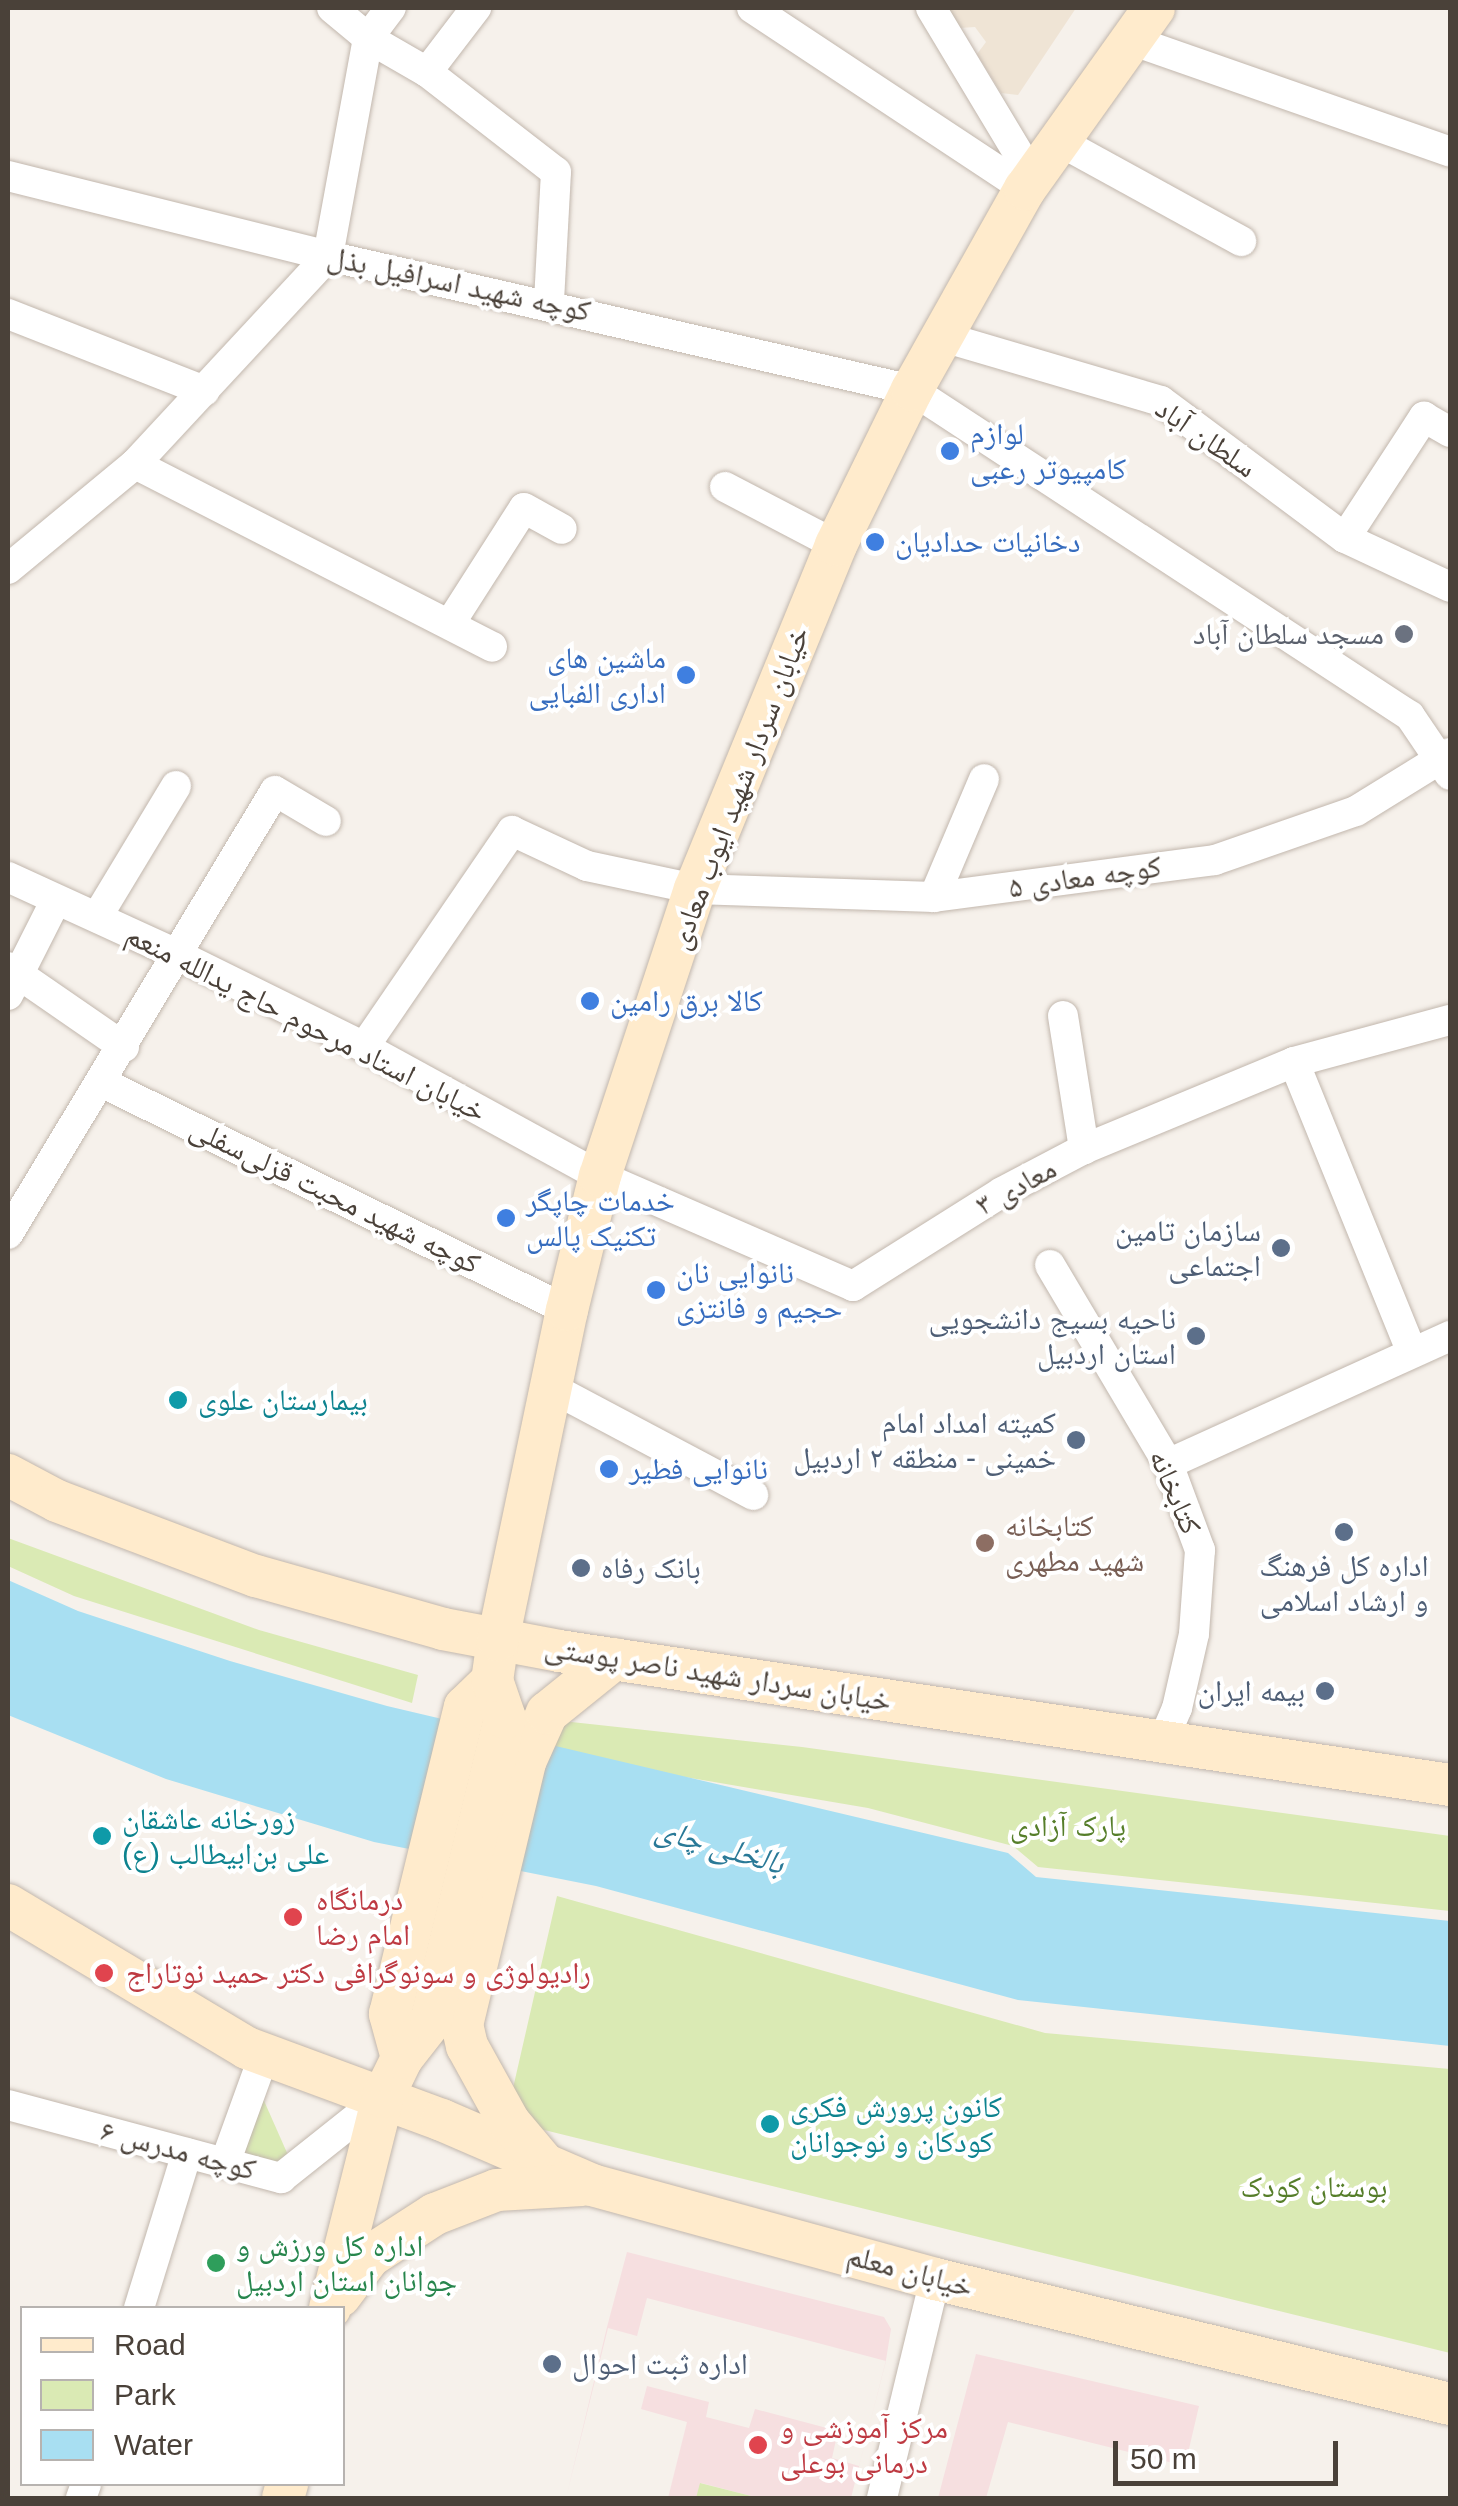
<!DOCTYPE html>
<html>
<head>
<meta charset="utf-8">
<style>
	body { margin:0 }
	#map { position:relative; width:1458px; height:2506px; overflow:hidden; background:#f6f1eb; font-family:Helvetica,"Noto Naskh Arabic",sans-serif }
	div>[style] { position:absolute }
	.education>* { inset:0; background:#efe4d5 }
	.medical>* { inset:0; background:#f6dfe0 }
	.green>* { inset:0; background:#daeab4 }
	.water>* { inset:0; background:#a8dff2 }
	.roads { filter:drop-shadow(0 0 2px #c2b7ad) drop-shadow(0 0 2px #c2b7ad) }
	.street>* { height:30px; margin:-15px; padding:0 15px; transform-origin:15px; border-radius:15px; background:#fff }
	.secondary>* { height:42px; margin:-21px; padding:0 21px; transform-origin:21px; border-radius:21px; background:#ffebcc }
	.dots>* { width:28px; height:28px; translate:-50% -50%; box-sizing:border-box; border:5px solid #fff; border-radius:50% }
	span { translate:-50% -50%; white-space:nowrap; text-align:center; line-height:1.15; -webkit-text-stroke:8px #fff; paint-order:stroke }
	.street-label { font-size:30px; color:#4a4139 }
	.shop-label { font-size:30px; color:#366cbe }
	.left { translate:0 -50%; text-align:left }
	.right { translate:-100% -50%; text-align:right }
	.worship-label { font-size:30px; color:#5b616d }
	.service-label { font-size:30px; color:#4e5e75 }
	.culture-label { font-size:30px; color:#0d838f }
	.education-label { font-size:30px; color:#785e54 }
	.park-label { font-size:30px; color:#567e2a }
	.health-label { font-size:30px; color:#be3a42 }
	.leisure-label { font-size:30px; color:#27864d }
	.water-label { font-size:32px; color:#297997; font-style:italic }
	.frame { position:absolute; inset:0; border:10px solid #4a4139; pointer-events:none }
	.legend { position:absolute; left:20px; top:2306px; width:325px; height:180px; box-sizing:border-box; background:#fff; border:2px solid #b7b3b0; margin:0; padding:12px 18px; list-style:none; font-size:30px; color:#4a4139 }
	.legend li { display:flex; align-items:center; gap:20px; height:50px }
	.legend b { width:50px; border:2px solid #b7b3b0 }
	.scale { position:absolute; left:1113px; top:2441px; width:225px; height:45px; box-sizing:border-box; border:5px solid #4a4139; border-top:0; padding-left:12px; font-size:30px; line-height:35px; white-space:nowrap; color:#4a4139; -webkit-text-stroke:8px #fff; paint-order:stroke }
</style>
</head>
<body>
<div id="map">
	<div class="education">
		<i style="clip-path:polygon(947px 8px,1076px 8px,1018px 95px,1001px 93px,977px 54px,986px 42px,975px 27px,960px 28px)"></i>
	</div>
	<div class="medical">
		<i style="clip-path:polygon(627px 2252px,884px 2317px,891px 2329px,886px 2360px,851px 2498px,759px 2498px,701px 2483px,696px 2498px,668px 2498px,687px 2422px,641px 2409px,647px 2386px,709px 2402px,706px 2417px,749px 2428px,755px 2409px,838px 2431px,832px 2458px,859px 2466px,886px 2361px,647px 2298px,637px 2336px,608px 2328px,566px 2498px,607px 2327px)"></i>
		<i style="clip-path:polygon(976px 2354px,1199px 2406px,1185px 2466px,1008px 2422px,986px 2498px,938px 2498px)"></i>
	</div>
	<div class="green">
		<i style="clip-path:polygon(8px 1538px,259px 1630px,418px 1675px,412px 1703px,74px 1596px,8px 1566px)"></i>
		<i style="clip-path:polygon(544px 1719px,802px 1747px,1450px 1836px,1450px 1911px,1038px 1867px,1013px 1846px,868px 1808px,537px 1752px)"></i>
		<i style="clip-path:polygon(557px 1896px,1045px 2033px,1450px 2069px,1450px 2353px,532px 2127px,508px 2110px)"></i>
		<i style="clip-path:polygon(261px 2094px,288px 2155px,285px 2170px,235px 2157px)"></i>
		<i style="clip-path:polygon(700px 2483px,759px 2498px,696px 2498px)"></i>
	</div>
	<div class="water">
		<i style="clip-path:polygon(8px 1580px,78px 1611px,230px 1661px,387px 1706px,1008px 1853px,1036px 1877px,1450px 1921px,1450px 2046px,1018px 2000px,596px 1886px,374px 1842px,166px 1779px,8px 1715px)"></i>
	</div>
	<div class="roads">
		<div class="street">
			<i style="left:332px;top:8px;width:47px;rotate:39.8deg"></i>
			<i style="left:368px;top:38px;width:68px;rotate:30deg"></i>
			<i style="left:427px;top:72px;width:163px;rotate:37.8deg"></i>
			<i style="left:556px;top:172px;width:131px;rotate:93.1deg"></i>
			<i style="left:752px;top:8px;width:328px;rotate:33.5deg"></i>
			<i style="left:931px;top:8px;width:198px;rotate:59deg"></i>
			<i style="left:1131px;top:40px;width:338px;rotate:19.3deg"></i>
			<i style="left:427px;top:72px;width:81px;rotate:-52.6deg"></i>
			<i style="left:1059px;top:141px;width:208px;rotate:28.8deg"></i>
			<i style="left:8px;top:176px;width:330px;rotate:14deg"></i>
			<i style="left:328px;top:256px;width:599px;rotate:12.92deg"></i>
			<i style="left:912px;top:390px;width:595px;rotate:33.21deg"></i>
			<i style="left:1410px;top:716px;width:71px;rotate:55.9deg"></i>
			<i style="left:328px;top:256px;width:222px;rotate:-79.6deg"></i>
			<i style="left:368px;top:38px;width:38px;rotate:-53deg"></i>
			<i style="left:8px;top:314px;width:211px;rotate:21.4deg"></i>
			<i style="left:940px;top:336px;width:230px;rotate:16.4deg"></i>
			<i style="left:1161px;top:401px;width:229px;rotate:36.7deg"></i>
			<i style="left:1345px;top:538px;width:116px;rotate:25deg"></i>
			<i style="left:135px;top:464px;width:401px;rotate:27.1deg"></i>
			<i style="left:725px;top:487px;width:125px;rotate:27.6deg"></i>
			<i style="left:1345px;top:538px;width:145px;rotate:-56.9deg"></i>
			<i style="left:1424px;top:417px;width:30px;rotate:30deg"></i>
			<i style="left:8px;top:569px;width:165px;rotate:-39.6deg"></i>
			<i style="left:135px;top:464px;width:284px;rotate:-47.1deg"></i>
			<i style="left:451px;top:622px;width:135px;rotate:-57.4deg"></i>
			<i style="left:524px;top:508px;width:43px;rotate:28.9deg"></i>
			<i style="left:8px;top:877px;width:185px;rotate:24.6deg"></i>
			<i style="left:176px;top:954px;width:210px;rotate:26.3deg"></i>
			<i style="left:364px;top:1047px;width:269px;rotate:28.7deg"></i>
			<i style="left:600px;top:1176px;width:276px;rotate:23.5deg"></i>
			<i style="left:853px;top:1286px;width:176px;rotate:-32.2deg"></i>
			<i style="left:1002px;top:1192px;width:93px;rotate:-27.7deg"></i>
			<i style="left:1084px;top:1149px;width:227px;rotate:-22.5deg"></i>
			<i style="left:1294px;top:1062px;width:162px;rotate:-15.1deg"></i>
			<i style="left:934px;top:897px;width:128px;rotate:-67deg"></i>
			<i style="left:97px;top:917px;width:153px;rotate:-58.9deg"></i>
			<i style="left:8px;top:967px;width:141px;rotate:34.6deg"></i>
			<i style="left:8px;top:995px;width:106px;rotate:-63.2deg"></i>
			<i style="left:1063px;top:1016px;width:135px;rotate:81deg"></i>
			<i style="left:364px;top:1047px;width:262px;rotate:-55.6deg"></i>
			<i style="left:512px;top:831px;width:83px;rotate:25deg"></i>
			<i style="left:587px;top:866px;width:110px;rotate:12deg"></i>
			<i style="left:695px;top:889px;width:239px;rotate:1.9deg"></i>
			<i style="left:934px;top:897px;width:283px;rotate:-7.5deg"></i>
			<i style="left:1215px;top:860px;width:149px;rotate:-19.2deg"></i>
			<i style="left:1356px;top:811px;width:110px;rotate:-31.7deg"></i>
			<i style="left:1294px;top:1062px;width:313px;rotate:67.9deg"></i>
			<i style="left:103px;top:1083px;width:517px;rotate:26.07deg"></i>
			<i style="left:8px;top:1234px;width:517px;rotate:-58.92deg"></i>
			<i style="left:275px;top:791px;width:59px;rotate:30.5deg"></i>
			<i style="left:1050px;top:1265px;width:231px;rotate:59.3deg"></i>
			<i style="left:1168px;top:1464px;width:92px;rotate:69.6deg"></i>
			<i style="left:1200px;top:1550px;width:84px;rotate:94.1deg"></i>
			<i style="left:1194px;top:1634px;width:76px;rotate:102.9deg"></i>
			<i style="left:1177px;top:1708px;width:36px;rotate:113deg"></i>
			<i style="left:552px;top:1388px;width:228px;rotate:28deg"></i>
			<i style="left:1168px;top:1464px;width:310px;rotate:-24.4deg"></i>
			<i style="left:8px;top:2105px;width:283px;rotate:15deg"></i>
			<i style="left:281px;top:2178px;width:130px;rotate:-38.5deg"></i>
			<i style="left:225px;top:2163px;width:115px;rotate:-70.1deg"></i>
			<i style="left:139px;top:2308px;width:162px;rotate:-72.8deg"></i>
			<i style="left:81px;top:2498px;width:15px;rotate:-70deg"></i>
			<i style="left:882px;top:2498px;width:225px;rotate:-76.4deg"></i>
		</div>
		<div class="secondary">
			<i style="left:8px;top:1475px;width:55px;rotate:28deg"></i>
			<i style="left:57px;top:1501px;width:213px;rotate:20.7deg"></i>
			<i style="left:256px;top:1576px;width:194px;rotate:15.8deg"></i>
			<i style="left:443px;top:1629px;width:118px;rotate:10.7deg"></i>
			<i style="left:559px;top:1651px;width:901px;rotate:8.55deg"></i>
			<i style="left:8px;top:1905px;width:279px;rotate:30.9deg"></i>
			<i style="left:247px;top:2048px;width:208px;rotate:20.3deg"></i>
			<i style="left:442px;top:2120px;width:163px;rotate:23.4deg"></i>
			<i style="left:592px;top:2185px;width:356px;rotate:15.3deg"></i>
			<i style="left:935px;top:2279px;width:530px;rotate:13.64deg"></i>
			<i style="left:402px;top:2058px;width:46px;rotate:-105.3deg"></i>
			<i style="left:390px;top:2014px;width:316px;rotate:-76.3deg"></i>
			<i style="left:465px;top:1707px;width:37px;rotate:-44deg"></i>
			<i style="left:541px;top:2160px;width:50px;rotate:-130.1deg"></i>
			<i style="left:509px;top:2122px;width:87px;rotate:-118.9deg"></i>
			<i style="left:467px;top:2046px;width:22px;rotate:-103deg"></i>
			<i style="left:462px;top:2025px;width:270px;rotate:-76.5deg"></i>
			<i style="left:525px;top:1762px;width:54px;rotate:-65.8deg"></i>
			<i style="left:547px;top:1713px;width:86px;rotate:-38.9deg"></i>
			<i style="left:340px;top:2296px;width:50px;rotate:-53.1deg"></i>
			<i style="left:370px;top:2256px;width:77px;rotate:-32.9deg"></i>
			<i style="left:435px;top:2214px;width:66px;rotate:-21.2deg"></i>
			<i style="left:497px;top:2190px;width:85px;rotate:-3.4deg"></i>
			<i style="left:330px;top:2308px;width:218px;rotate:-75.9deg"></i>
			<i style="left:383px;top:2097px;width:43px;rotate:-64deg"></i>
			<i style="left:402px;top:2058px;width:47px;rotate:-51.9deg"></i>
			<i style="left:431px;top:2021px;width:312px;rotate:-76.3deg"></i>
			<i style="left:505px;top:1718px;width:39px;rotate:-109deg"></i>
			<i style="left:492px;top:1681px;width:41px;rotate:-81.7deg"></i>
			<i style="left:498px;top:1640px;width:337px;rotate:-78.2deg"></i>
			<i style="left:567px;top:1310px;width:138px;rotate:-76.2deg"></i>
			<i style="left:600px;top:1176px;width:302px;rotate:-71.7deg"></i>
			<i style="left:695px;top:889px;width:372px;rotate:-67.7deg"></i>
			<i style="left:836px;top:545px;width:173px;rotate:-63.9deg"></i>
			<i style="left:912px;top:390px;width:231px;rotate:-60.7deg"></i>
			<i style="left:1025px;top:189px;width:222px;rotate:-54.5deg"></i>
			<i style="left:283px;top:2498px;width:15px;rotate:-74deg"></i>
		</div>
	</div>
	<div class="dots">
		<i style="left:950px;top:451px;background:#3f7fe0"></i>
		<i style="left:875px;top:542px;background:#3f7fe0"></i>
		<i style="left:1404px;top:634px;background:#6b7280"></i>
		<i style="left:686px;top:675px;background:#3f7fe0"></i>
		<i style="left:590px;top:1001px;background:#3f7fe0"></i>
		<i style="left:506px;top:1218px;background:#3f7fe0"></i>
		<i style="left:1281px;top:1248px;background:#5c6f8a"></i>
		<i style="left:656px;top:1290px;background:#3f7fe0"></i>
		<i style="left:1196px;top:1336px;background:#5c6f8a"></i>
		<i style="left:178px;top:1400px;background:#0f9aa8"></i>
		<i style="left:1076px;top:1440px;background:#5c6f8a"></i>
		<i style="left:609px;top:1469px;background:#3f7fe0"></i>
		<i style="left:1344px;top:1532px;background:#5c6f8a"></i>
		<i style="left:985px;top:1543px;background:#8d6e63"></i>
		<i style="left:581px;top:1568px;background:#5c6f8a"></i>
		<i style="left:1325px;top:1691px;background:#5c6f8a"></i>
		<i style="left:102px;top:1836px;background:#0f9aa8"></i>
		<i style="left:293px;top:1917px;background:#e0444e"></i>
		<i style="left:104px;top:1973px;background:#e0444e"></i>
		<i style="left:770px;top:2124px;background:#0f9aa8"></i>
		<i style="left:216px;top:2263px;background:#2e9e5b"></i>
		<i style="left:552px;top:2364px;background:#5c6f8a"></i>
		<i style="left:758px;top:2445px;background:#e0444e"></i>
	</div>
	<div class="street-label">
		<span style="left:459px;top:284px;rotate:12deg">کوچه شهید اسرافیل بذل</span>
		<span style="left:1206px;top:438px;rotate:35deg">سلطان آباد</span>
		<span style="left:739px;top:788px;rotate:-69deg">خیابان سردار شهید ایوب معادی</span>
		<span style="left:1085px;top:877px;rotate:-8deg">کوچه معادی ۵</span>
		<span style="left:306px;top:1023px;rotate:27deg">خیابان استاد مرحوم حاج یدالله منعم</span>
		<span style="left:1016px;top:1187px;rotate:-29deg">معادی ۳</span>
		<span style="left:335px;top:1196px;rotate:26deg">کوچه شهید محبت قزلی‌سفلی</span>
		<span style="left:1175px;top:1492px;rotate:67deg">کتابخانه</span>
		<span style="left:718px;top:1674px;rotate:9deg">خیابان سردار شهید ناصر پوستی</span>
		<span style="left:178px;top:2150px;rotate:15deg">کوچه مدرس ۶</span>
		<span style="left:910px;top:2271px;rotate:15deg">خیابان معلم</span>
	</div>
	<div class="shop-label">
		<span class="left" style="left:970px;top:451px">لوازم<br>کامپیوتر رعبی</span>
		<span class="left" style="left:895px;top:542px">دخانیات حدادیان</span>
		<span class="right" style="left:666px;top:675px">ماشین های<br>اداری الفبایی</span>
		<span class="left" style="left:610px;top:1001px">کالا برق رامین</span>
		<span class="left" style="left:526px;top:1218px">خدمات چاپگر<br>تکنیک پالس</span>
		<span class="left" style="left:676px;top:1290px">نانوایی نان<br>حجیم و فانتزی</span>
		<span class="left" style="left:629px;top:1469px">نانوایی فطیر</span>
	</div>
	<div class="worship-label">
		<span class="right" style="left:1384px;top:634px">مسجد سلطان آباد</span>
	</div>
	<div class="service-label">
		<span class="right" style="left:1261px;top:1248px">سازمان تامین<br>اجتماعی</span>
		<span class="right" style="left:1176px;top:1336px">ناحیه بسیج دانشجویی<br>استان اردبیل</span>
		<span class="right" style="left:1056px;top:1440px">کمیته امداد امام<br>خمینی - منطقه ۲ اردبیل</span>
		<span style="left:1344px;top:1583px">اداره کل فرهنگ<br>و ارشاد اسلامی</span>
		<span class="left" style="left:601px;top:1568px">بانک رفاه</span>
		<span class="right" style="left:1305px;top:1691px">بیمه ایران</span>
		<span class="left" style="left:572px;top:2364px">اداره ثبت احوال</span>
	</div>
	<div class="culture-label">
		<span class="left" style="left:198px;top:1400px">بیمارستان علوی</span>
		<span class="left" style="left:122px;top:1836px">زورخانه عاشقان<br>علی بن‌ابیطالب (ع)</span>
		<span class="left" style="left:790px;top:2124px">کانون پرورش فکری<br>کودکان و نوجوانان</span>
	</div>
	<div class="education-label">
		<span class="left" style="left:1005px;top:1543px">کتابخانه<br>شهید مطهری</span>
	</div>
	<div class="park-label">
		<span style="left:1068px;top:1826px">پارک آزادی</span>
		<span style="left:1314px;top:2187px">بوستان کودک</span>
	</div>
	<div class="health-label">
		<span class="left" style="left:316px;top:1917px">درمانگاه<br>امام رضا</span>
		<span class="left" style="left:126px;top:1973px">رادیولوژی و سونوگرافی دکتر حمید نوتاراج</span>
		<span class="left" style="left:780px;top:2445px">مرکز آموزشی و<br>درمانی بوعلی</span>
	</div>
	<div class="leisure-label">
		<span class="left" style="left:236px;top:2263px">اداره کل ورزش و<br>جوانان استان اردبیل</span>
	</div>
	<div class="water-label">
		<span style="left:720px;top:1846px;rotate:16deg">بالخلی چای</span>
	</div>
	<div class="frame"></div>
	<ul class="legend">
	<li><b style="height:12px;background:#ffebcc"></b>Road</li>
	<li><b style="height:28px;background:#daeab4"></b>Park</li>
	<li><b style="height:28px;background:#a8dff2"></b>Water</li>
	</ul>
	<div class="scale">50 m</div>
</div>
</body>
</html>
